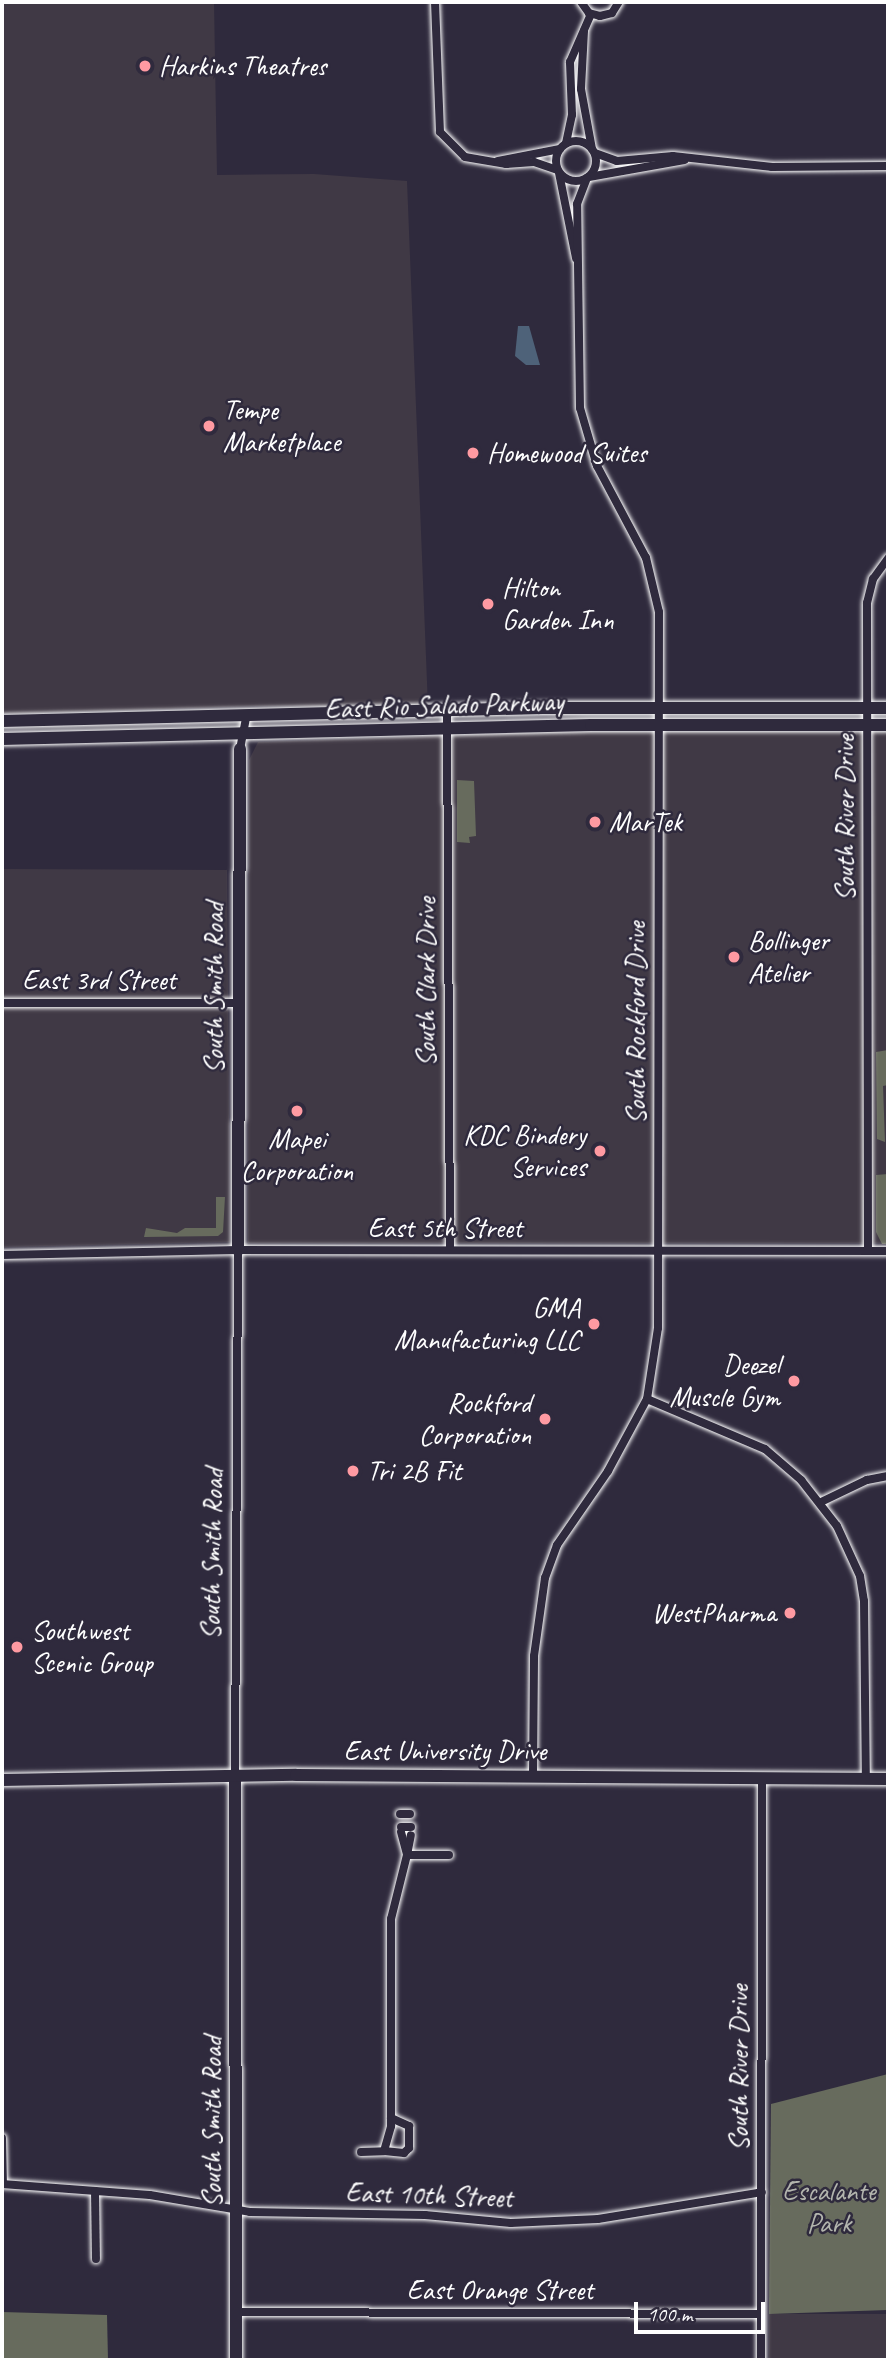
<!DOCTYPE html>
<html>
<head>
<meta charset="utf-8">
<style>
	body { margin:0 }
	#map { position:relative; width:890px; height:2362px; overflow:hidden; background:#2f2a3d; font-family:Caveat,sans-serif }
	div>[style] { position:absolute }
	.built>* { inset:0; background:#403945 }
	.green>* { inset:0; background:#676b5d }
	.water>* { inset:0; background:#4e6279 }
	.roads { filter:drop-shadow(0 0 2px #fff) drop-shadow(0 0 2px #fff) }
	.street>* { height:8px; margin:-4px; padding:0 4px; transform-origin:4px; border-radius:4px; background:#2f2a3d }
	.street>.ring { margin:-4px; padding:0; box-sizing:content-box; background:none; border:8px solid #2f2a3d; border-radius:50% }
	.secondary>* { height:12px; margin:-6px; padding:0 6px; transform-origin:6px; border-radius:6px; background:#2f2a3d }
	.dots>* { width:19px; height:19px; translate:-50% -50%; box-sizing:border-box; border:4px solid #2f2a3d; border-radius:50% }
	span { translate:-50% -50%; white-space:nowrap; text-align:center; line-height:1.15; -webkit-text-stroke:5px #2f2a3d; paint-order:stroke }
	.poi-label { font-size:28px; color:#fff }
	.left { translate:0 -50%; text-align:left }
	.right { translate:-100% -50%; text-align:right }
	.street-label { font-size:28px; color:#fff }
	.park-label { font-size:28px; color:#b3b5ae }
	.frame { position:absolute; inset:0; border:4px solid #fff; pointer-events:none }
	.scale { position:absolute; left:634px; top:2302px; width:131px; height:32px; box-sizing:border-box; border:4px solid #fff; border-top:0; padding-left:9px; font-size:21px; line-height:24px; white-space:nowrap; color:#fff; -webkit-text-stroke:5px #2f2a3d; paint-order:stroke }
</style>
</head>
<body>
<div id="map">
	<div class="built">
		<i style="clip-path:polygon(2px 2px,214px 2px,217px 175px,314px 174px,407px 181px,428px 707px,259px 706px,2px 714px)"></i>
		<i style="clip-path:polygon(552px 732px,888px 732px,888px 1243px,248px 1243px,249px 760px,258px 742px)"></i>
		<i style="clip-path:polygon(2px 869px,227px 870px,230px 1242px,2px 1247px)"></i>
		<i style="clip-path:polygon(769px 2314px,888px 2314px,888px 2360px,769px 2360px)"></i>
	</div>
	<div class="green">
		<i style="clip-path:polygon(457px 780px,474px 781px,476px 836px,469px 837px,470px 843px,457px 842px)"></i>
		<i style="clip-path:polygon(888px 1050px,888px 1085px,883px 1086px,885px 1142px,877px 1139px,876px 1052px)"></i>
		<i style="clip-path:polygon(888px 1174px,888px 1244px,882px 1244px,876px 1232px,876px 1175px)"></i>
		<i style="clip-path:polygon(216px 1197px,225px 1197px,223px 1232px,218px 1236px,144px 1237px,146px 1228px,177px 1233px,185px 1228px,216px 1228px)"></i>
		<i style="clip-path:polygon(888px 2074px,888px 2310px,769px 2314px,771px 2104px)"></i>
		<i style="clip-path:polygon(2px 2312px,107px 2315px,108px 2360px,2px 2360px)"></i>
	</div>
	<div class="water">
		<i style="clip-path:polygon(518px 326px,529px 326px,540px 365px,526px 365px,515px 356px)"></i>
	</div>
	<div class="roads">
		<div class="street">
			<i style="left:435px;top:2px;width:130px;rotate:87.8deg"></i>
			<i style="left:440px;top:132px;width:35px;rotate:45deg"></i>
			<i style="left:465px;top:157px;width:42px;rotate:9.7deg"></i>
			<i style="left:506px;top:164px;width:28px;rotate:-4deg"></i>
			<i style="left:534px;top:162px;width:24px;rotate:19deg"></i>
			<i style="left:581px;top:2px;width:14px;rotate:54deg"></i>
			<i style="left:589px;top:13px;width:11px;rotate:15deg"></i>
			<i style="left:600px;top:16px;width:12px;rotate:-14deg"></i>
			<i style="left:612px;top:13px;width:13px;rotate:-58deg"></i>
			<i style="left:584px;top:31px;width:58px;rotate:93deg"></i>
			<i style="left:581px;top:89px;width:61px;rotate:79.6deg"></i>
			<i class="ring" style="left:556px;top:141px;width:32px;height:32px"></i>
			<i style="left:566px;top:143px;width:29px;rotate:-78deg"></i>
			<i style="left:572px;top:115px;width:53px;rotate:-92.2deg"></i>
			<i style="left:570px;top:62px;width:52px;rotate:-66.4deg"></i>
			<i style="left:595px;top:153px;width:23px;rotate:20deg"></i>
			<i style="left:617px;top:161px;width:56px;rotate:-5.1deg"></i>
			<i style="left:673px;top:156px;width:100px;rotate:6.3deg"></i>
			<i style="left:772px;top:167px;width:116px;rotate:-0.5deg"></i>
			<i style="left:498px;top:161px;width:63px;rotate:-11deg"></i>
			<i style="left:559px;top:173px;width:87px;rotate:78.7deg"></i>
			<i style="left:589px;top:177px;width:97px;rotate:-10.1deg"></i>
			<i style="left:447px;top:713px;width:537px;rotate:89.68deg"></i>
			<i style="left:240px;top:749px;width:33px;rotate:-79deg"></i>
			<i style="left:2px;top:1003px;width:236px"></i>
			<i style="left:868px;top:1251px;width:648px;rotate:-90.09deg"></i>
			<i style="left:867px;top:603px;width:25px;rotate:-76deg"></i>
			<i style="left:873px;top:579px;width:26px;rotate:-54deg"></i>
			<i style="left:2px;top:1255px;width:236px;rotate:-1.2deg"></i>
			<i style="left:238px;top:1250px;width:650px;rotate:0.09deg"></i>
			<i style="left:647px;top:1399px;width:128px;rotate:23deg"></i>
			<i style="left:765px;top:1449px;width:48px;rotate:40.7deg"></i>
			<i style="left:801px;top:1480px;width:58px;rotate:52deg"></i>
			<i style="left:837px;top:1526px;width:55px;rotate:65.3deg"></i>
			<i style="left:860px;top:1576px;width:25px;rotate:81deg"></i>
			<i style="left:864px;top:1601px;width:177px;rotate:89.4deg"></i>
			<i style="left:821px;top:1502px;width:51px;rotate:-25.6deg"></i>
			<i style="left:867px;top:1480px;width:21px;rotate:-11deg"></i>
			<i style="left:235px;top:1775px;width:525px;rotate:-89.67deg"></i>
			<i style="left:533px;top:1775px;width:119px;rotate:-89.5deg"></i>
			<i style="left:534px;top:1656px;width:79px;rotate:-82deg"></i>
			<i style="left:545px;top:1578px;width:35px;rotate:-70deg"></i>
			<i style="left:557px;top:1545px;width:90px;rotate:-55.4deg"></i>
			<i style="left:608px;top:1471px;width:82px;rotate:-61.6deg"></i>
			<i style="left:647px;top:1399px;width:72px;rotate:-81.2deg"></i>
			<i style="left:658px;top:1328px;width:716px;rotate:-89.92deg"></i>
			<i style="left:659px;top:612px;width:56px;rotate:-103.5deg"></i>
			<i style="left:646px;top:558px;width:104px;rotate:-118deg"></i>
			<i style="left:597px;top:466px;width:60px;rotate:-106.3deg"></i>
			<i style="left:580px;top:408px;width:204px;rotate:-90.8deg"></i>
			<i style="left:577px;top:204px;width:28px;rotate:-69deg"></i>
			<i style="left:400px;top:1814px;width:10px"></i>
			<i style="left:401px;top:1827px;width:10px"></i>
			<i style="left:401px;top:1832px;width:24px;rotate:75deg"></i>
			<i style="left:407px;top:1855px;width:20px;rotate:-79deg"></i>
			<i style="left:391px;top:2118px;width:20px;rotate:24deg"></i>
			<i style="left:409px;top:2126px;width:22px;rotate:90deg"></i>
			<i style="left:409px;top:2148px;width:7px;rotate:135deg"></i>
			<i style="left:404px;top:2153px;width:20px;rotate:-174deg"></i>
			<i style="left:384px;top:2151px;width:26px;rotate:-74deg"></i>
			<i style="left:391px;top:2126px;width:207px;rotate:-90deg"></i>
			<i style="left:391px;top:1919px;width:66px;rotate:-76deg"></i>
			<i style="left:407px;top:1855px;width:42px"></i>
			<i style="left:2px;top:2138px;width:46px;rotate:88.8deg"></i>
			<i style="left:361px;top:2152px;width:23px;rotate:-2deg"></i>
			<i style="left:2px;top:2184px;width:148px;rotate:4.3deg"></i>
			<i style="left:150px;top:2195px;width:101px;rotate:9.6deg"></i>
			<i style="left:250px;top:2212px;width:175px;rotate:1deg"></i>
			<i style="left:425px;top:2215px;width:86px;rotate:5.3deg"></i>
			<i style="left:511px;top:2223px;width:87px;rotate:-2.6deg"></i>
			<i style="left:598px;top:2219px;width:166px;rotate:-9.3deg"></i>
			<i style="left:95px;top:2191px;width:68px;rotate:89.2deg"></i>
			<i style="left:238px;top:2312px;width:523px;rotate:0.22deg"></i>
			<i style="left:761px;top:2360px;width:583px;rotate:-89.9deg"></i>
		</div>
		<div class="secondary">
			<i style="left:2px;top:721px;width:541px;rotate:-1.38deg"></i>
			<i style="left:543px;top:708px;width:345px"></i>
			<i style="left:2px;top:739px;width:589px;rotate:-1.36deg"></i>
			<i style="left:591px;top:725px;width:297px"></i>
			<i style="left:238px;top:1250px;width:501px;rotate:-89.77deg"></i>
			<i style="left:235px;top:1775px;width:585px;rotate:89.9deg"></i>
			<i style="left:2px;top:1780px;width:294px;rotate:-1deg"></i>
			<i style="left:296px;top:1775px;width:592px;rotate:0.39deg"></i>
		</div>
	</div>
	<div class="dots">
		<i style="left:145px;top:66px;background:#ff9aa2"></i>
		<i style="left:209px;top:426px;background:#ff9aa2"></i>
		<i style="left:473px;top:453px;background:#ff9aa2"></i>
		<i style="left:488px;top:604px;background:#ff9aa2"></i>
		<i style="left:595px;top:822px;background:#ff9aa2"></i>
		<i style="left:734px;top:957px;background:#ff9aa2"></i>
		<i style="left:297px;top:1111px;background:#ff9aa2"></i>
		<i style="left:600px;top:1151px;background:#ff9aa2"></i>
		<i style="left:594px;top:1324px;background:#ff9aa2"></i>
		<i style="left:794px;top:1381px;background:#ff9aa2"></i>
		<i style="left:545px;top:1419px;background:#ff9aa2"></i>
		<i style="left:353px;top:1471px;background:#ff9aa2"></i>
		<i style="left:790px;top:1613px;background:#ff9aa2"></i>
		<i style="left:17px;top:1647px;background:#ff9aa2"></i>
	</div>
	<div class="poi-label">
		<span class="left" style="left:159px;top:66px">Harkins Theatres</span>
		<span class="left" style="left:223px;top:426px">Tempe<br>Marketplace</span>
		<span class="left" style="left:487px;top:453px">Homewood Suites</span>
		<span class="left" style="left:502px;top:604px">Hilton<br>Garden Inn</span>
		<span class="left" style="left:609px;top:822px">MarTek</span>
		<span class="left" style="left:748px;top:957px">Bollinger<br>Atelier</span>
		<span class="right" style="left:586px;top:1151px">KDC Bindery<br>Services</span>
		<span style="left:297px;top:1155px">Mapei<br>Corporation</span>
		<span class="right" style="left:580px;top:1324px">GMA<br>Manufacturing LLC</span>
		<span class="right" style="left:780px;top:1381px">Deezel<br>Muscle Gym</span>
		<span class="right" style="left:531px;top:1419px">Rockford<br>Corporation</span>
		<span class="left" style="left:367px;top:1471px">Tri 2B Fit</span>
		<span class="right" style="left:776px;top:1613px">WestPharma</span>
		<span class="left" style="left:31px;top:1647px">Southwest<br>Scenic Group</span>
	</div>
	<div class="street-label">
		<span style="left:444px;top:705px;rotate:-2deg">East Rio Salado Parkway</span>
		<span style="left:845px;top:818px;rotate:-90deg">South River Drive</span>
		<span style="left:99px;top:980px">East 3rd Street</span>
		<span style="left:426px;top:982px;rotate:-90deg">South Clark Drive</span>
		<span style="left:214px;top:988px;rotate:-90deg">South Smith Road</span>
		<span style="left:636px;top:1023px;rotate:-90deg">South Rockford Drive</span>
		<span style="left:445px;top:1228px">East 5th Street</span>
		<span style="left:212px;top:1554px;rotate:-89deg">South Smith Road</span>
		<span style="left:445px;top:1751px">East University Drive</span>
		<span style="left:739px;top:2068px;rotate:-90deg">South River Drive</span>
		<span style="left:212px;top:2122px;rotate:-90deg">South Smith Road</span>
		<span style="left:429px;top:2195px;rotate:2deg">East 10th Street</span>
		<span style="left:500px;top:2290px">East Orange Street</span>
	</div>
	<div class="park-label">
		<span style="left:829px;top:2207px">Escalante<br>Park</span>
	</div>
	<div class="frame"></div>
	<div class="scale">100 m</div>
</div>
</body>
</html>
